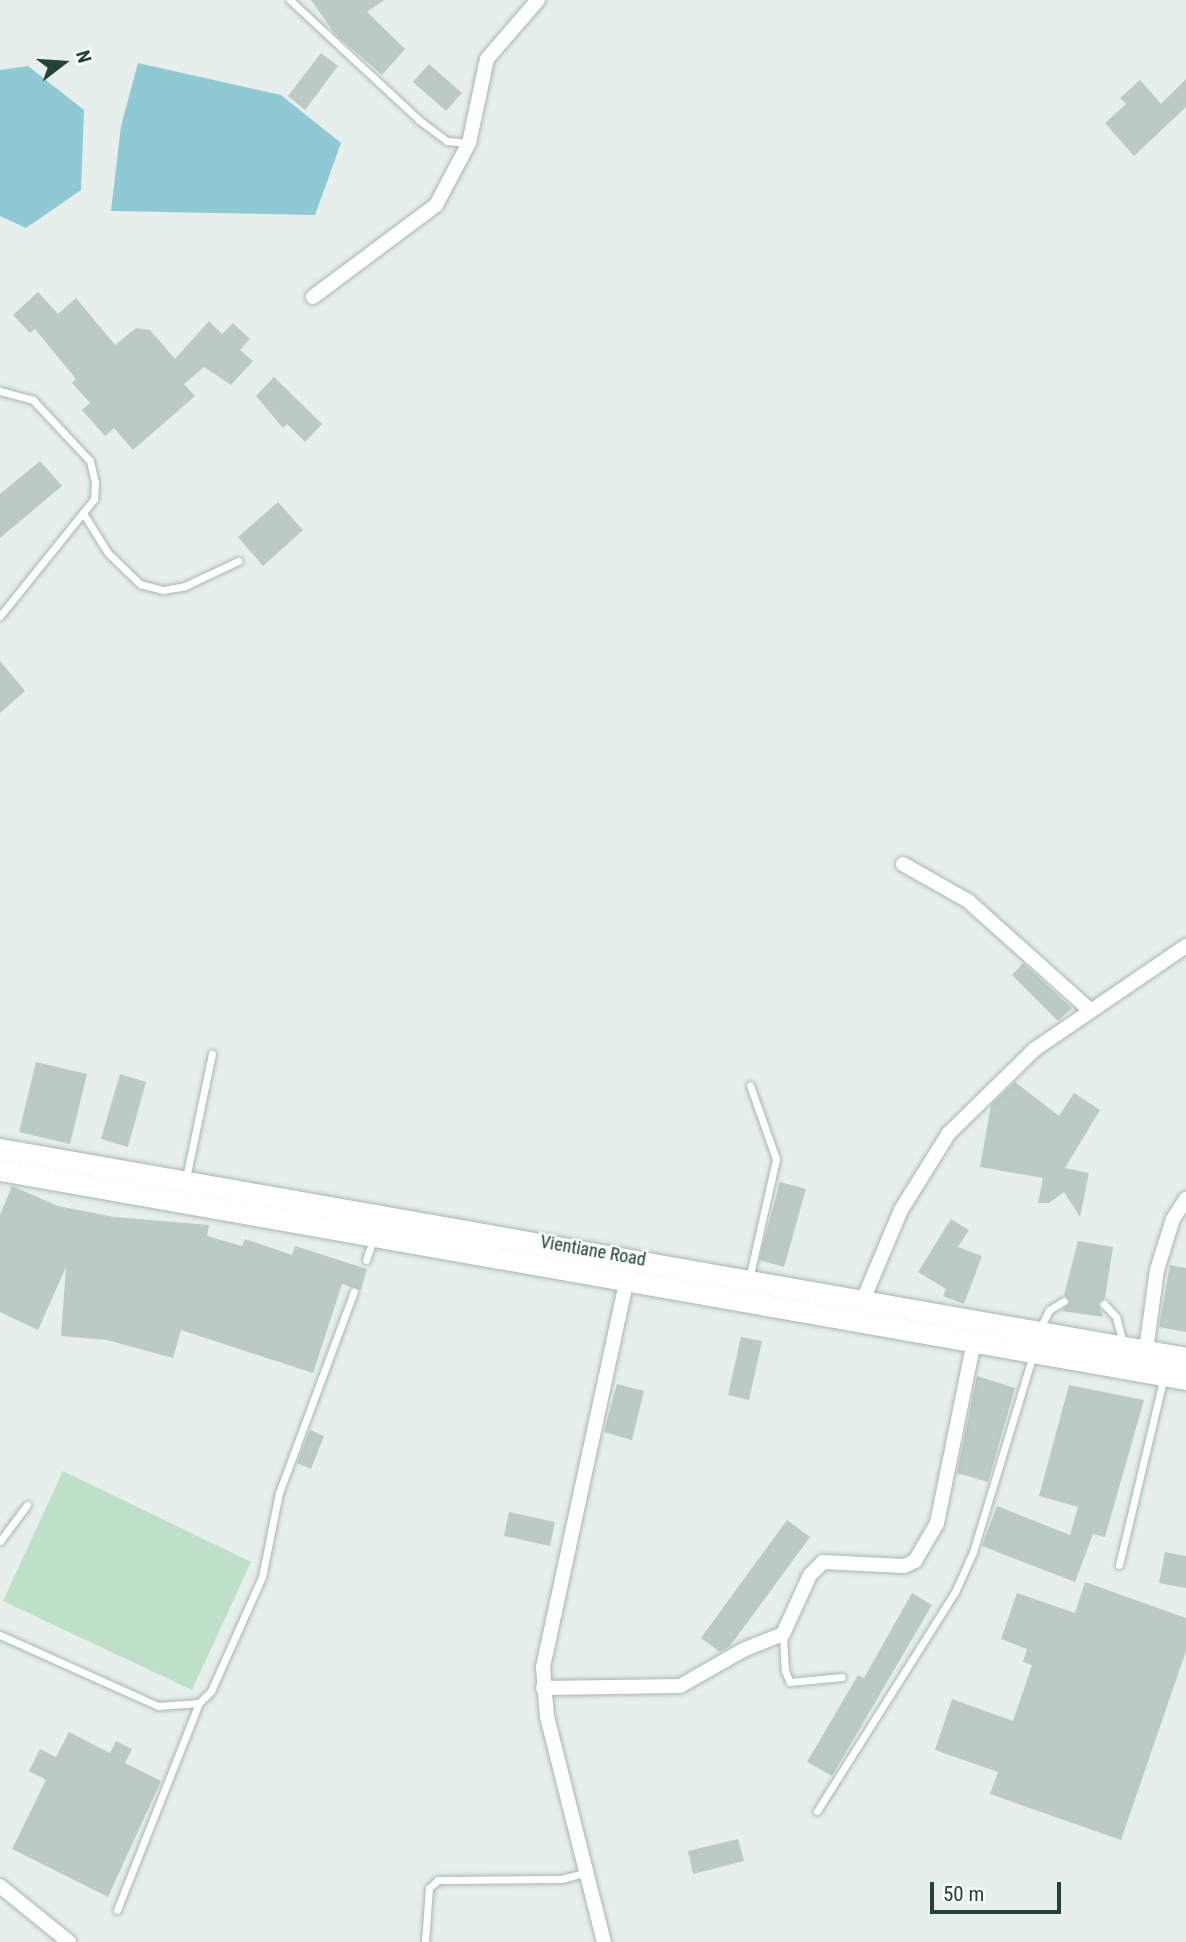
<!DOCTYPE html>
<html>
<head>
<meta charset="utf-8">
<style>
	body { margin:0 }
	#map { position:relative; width:1186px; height:1942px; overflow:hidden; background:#e6efeb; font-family:"Roboto Condensed",sans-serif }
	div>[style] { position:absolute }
	.green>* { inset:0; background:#bfe0c8 }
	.water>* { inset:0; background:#8ec9d4 }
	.building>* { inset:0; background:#bbcac4 }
	.roads { filter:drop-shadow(0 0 2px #a8b8b2) drop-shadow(0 0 2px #a8b8b2) }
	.service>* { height:7px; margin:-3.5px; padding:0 3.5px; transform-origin:3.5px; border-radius:3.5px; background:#fff }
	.minor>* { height:14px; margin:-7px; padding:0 7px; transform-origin:7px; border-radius:7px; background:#fff }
	.secondary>* { height:21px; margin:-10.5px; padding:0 10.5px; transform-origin:10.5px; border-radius:10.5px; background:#fff }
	span { translate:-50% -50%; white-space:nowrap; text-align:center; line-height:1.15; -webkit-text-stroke:5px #f7fbf9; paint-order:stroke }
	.street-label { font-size:18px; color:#24423a }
	.north { position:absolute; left:28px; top:28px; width:70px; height:70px; -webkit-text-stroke:5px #f7fbf9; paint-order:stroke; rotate:73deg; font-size:19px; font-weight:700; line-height:28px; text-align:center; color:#24423a }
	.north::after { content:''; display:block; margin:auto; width:24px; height:32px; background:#24423a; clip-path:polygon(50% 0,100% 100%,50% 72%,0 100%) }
	.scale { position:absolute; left:930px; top:1882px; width:131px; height:32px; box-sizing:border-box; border:4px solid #24423a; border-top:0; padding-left:9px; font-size:21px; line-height:24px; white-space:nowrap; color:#24423a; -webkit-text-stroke:5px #f7fbf9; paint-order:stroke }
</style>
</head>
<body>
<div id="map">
	<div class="green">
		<i style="clip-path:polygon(63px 1471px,251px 1562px,192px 1690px,3px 1601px)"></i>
	</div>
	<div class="water">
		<i style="clip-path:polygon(138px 63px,281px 95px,341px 143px,315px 215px,111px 211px,121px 126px)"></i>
		<i style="clip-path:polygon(28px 66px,84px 110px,81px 190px,26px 228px,0 216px,0 70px)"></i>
	</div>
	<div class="building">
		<i style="clip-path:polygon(311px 0,384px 0,367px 12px,405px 49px,382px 75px,335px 34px)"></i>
		<i style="clip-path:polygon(321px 53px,338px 66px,305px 110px,288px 96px)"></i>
		<i style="clip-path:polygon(429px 64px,462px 93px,446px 111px,413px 82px)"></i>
		<i style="clip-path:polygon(1186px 79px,1186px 107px,1134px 156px,1105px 123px,1126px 104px,1120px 98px,1140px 80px,1161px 104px)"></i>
		<i style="clip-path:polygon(38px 292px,58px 314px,76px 298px,115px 345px,136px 328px,150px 330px,175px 359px,209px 321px,222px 334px,233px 323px,250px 339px,240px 350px,253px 361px,231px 385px,204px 367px,184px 384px,195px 396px,133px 450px,114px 428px,105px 436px,82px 410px,90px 403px,72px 383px,76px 379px,35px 329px,30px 333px,13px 315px)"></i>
		<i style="clip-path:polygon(274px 377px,322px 424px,305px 442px,287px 424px,283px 428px,256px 396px)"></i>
		<i style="clip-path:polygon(40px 461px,62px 486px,0 538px,0 494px)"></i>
		<i style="clip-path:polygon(278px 502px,303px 530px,263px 566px,238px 537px)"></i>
		<i style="clip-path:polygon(0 661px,25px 691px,0 713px)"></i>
		<i style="clip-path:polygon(1023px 963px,1072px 1008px,1058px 1021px,1012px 975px)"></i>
		<i style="clip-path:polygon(36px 1062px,87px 1074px,70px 1144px,19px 1132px)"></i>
		<i style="clip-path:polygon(120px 1074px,146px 1082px,128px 1147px,101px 1139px)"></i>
		<i style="clip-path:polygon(1015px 1082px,1059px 1116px,1074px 1093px,1100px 1110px,1065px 1168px,1089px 1173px,1080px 1217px,1064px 1192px,1049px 1203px,1038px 1203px,1043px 1178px,980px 1167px,991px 1105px)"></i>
		<i style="clip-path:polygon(780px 1182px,806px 1189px,784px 1267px,759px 1260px)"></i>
		<i style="clip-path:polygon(12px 1186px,58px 1206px,114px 1217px,209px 1225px,207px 1236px,242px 1246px,245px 1239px,292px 1255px,295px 1246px,367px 1269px,361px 1290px,342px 1284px,313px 1373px,181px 1330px,173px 1358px,107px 1340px,61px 1336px,66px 1267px,38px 1330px,0 1312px,0 1215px)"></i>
		<i style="clip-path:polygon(951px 1219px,969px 1230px,958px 1247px,982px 1256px,964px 1304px,943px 1296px,946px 1289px,918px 1272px)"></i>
		<i style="clip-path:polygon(1078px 1241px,1113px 1247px,1105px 1298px,1098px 1303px,1103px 1317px,1062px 1311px,1070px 1302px,1064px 1295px)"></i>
		<i style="clip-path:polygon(1170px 1265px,1186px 1268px,1186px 1332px,1159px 1327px)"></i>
		<i style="clip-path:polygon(741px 1337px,762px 1341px,749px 1400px,728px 1395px)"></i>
		<i style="clip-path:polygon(977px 1376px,1015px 1388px,988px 1482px,957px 1473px)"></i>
		<i style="clip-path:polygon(617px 1384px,644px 1391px,632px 1440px,604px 1432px)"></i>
		<i style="clip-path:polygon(1069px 1385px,1144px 1400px,1105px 1537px,1093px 1534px,1075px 1582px,982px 1546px,997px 1506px,1070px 1535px,1078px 1507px,1039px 1496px)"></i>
		<i style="clip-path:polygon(310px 1430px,324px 1436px,311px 1469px,297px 1463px)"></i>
		<i style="clip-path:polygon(509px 1512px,555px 1522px,550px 1546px,504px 1536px)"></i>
		<i style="clip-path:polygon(787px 1520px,810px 1537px,730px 1646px,720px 1652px,701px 1638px)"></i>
		<i style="clip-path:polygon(1165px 1552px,1186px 1556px,1186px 1588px,1159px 1583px)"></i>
		<i style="clip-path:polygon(1085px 1582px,1186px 1618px,1186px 1651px,1121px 1840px,990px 1794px,998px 1772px,935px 1750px,952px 1699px,1013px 1721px,1032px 1665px,1023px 1662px,1027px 1649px,1001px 1639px,1017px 1593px,1075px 1613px)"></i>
		<i style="clip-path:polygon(912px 1593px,932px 1605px,832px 1776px,807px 1762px,858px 1675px,864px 1678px)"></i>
		<i style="clip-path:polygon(69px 1732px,110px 1753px,116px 1741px,132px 1749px,125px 1763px,161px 1781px,108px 1897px,12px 1849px,46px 1780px,29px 1771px,40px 1749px,56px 1757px)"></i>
		<i style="clip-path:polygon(738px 1839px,744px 1861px,693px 1874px,688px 1851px)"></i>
	</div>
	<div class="roads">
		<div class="service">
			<i style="left:290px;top:0;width:176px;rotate:42.9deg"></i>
			<i style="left:419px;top:120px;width:35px;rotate:37deg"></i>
			<i style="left:447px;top:141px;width:22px;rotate:5deg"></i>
			<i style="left:0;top:391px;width:34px;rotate:15deg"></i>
			<i style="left:33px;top:400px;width:83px;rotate:46.9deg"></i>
			<i style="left:90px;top:461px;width:22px;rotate:77deg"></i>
			<i style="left:95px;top:482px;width:17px;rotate:93deg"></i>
			<i style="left:94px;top:499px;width:150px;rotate:128.8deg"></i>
			<i style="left:83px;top:513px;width:47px;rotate:58deg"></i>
			<i style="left:108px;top:553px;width:45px;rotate:44.1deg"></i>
			<i style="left:140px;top:584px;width:24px;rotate:15deg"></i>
			<i style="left:163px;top:590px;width:22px;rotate:-10deg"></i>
			<i style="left:185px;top:586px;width:59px;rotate:-25.3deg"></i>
			<i style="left:186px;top:1178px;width:127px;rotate:-78.2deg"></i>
			<i style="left:366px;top:1260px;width:24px;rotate:-71deg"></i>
			<i style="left:749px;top:1279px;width:123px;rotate:-77.3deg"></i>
			<i style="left:776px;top:1159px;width:78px;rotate:-109.4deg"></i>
			<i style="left:1104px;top:1304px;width:18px;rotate:47deg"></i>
			<i style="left:1116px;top:1317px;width:28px;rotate:75deg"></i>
			<i style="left:1039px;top:1330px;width:22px;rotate:-63deg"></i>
			<i style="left:1049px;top:1310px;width:17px;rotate:-31deg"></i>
			<i style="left:0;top:1541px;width:45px;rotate:-53.1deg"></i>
			<i style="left:1119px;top:1565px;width:194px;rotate:-76.6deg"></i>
			<i style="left:0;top:1635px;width:173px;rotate:24.2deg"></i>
			<i style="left:158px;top:1706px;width:41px;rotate:-4.2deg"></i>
			<i style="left:199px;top:1703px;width:17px;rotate:-45deg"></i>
			<i style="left:211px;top:1691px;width:125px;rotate:-65.9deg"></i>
			<i style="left:262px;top:1577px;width:86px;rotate:-78.6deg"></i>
			<i style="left:279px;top:1493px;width:215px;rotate:-69.6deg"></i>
			<i style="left:783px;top:1635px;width:36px;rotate:87deg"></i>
			<i style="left:785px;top:1671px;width:12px;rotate:66deg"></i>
			<i style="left:790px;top:1682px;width:52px;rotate:-5.5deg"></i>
			<i style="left:817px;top:1811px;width:259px;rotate:-57.8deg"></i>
			<i style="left:955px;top:1592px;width:44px;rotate:-65.8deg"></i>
			<i style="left:973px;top:1552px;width:207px;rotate:-73.1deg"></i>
			<i style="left:117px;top:1910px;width:223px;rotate:-68.4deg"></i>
			<i style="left:425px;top:1942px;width:54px;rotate:-85.8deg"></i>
			<i style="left:429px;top:1888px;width:12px;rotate:-42deg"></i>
			<i style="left:438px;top:1880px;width:123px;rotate:-0.5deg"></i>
			<i style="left:561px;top:1879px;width:25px;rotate:-14deg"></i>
		</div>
		<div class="minor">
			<i style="left:313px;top:297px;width:154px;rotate:-36.8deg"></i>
			<i style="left:436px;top:205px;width:70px;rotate:-62deg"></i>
			<i style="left:469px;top:143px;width:86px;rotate:-77.9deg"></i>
			<i style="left:487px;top:59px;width:78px;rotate:-49.2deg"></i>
			<i style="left:903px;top:864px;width:75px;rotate:29.6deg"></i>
			<i style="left:968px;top:901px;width:164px;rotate:41.8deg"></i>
			<i style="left:863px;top:1300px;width:98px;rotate:-67.1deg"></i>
			<i style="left:901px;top:1210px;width:91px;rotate:-58.1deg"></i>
			<i style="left:949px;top:1133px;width:120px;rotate:-44.3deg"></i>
			<i style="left:1035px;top:1049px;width:183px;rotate:-34.3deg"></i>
			<i style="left:1146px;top:1350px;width:81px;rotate:-82.2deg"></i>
			<i style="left:1157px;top:1270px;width:53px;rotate:-72.6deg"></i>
			<i style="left:1173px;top:1219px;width:24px;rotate:-57deg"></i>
			<i style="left:543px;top:1688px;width:137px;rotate:-0.8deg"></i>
			<i style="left:680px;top:1686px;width:73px;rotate:-29.7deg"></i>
			<i style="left:743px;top:1650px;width:43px;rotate:-21.8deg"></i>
			<i style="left:783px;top:1634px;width:65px;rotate:-65.4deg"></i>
			<i style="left:810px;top:1575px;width:18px;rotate:-45deg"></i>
			<i style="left:823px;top:1562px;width:81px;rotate:2.8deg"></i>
			<i style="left:904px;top:1566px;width:12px;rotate:-24deg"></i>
			<i style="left:915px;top:1561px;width:44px;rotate:-59.9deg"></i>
			<i style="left:937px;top:1523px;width:186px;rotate:-78.5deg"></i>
			<i style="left:0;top:1886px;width:89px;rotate:39.1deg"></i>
			<i style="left:604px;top:1942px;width:232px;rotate:-104.2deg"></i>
			<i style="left:547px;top:1717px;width:50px;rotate:-94.6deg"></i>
			<i style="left:543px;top:1667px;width:403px;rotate:-77.8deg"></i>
		</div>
		<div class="secondary">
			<i style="left:0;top:1149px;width:1204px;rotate:9.99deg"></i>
			<i style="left:0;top:1170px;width:1204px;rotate:9.99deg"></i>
		</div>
	</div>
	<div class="street-label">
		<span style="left:593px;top:1251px;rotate:10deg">Vientiane Road</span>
	</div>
	<div class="north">N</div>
	<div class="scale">50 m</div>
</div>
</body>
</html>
